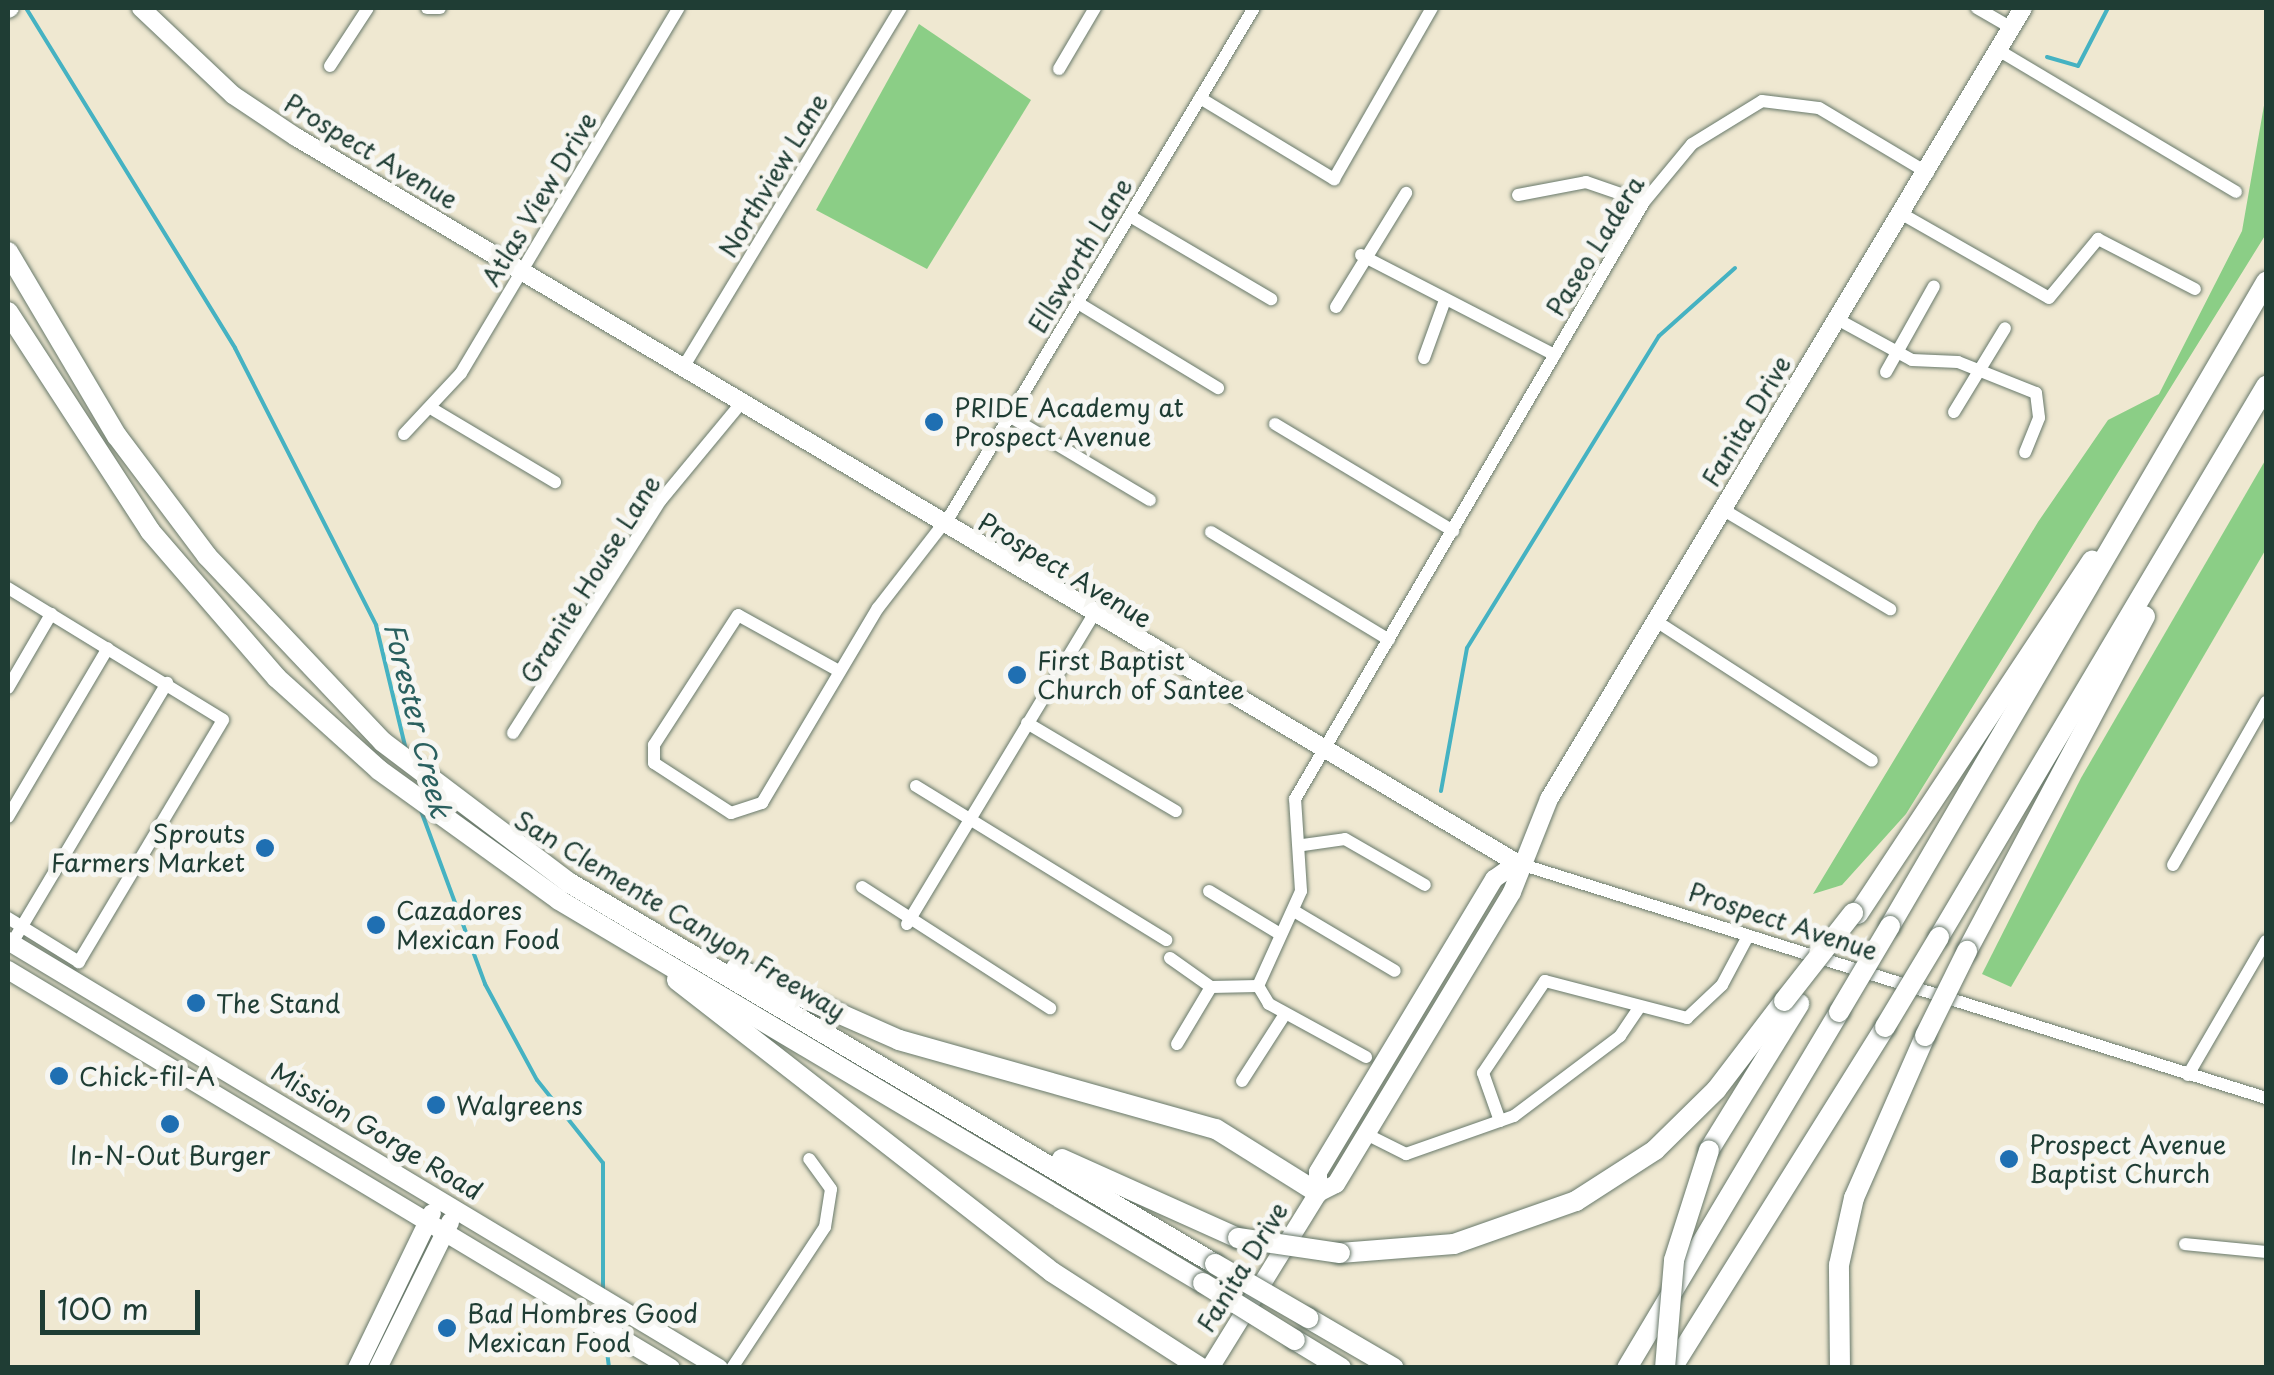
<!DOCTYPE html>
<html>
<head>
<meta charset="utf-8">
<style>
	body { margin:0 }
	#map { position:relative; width:2274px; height:1375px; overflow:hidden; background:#efe8d1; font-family:"Playpen Sans",sans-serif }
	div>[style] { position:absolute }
	.green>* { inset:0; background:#8bce86 }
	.stream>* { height:4px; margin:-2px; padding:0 2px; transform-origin:2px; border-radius:2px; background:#45b2c2 }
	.roads { filter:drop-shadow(0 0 2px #68796b) drop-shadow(0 0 2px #68796b) }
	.minor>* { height:12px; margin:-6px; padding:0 6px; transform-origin:6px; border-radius:6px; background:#fff }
	.major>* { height:18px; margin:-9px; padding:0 9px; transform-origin:9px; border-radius:9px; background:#fff }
	.highway>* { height:20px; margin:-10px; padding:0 10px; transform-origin:10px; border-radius:10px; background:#fff }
	.bridges { filter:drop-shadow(0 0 2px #68796b) drop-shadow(0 0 2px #68796b) }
	.highway-bridge>* { height:20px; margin:-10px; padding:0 10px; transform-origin:10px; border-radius:10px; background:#fff }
	.dots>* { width:28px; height:28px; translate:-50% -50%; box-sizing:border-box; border:5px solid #f6f6f2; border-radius:50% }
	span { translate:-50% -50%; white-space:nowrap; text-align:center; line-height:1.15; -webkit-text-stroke:10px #f6f6f2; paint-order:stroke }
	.street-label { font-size:25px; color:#1f3d34 }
	.poi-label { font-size:25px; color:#1f3d34 }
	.left { translate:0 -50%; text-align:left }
	.right { translate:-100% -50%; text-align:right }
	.water-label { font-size:28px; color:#2a605f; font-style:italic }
	.frame { position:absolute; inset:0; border:10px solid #1f3d34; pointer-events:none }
	.scale { position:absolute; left:40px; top:1290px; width:160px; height:45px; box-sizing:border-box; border:5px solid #1f3d34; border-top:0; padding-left:12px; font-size:30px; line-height:35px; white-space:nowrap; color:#1f3d34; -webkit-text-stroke:8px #f6f6f2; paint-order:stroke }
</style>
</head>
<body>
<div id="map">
	<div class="green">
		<i style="clip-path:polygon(919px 24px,1031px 100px,927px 269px,816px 210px)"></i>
		<i style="clip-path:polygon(2266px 94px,2266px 234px,1906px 814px,1842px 885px,1813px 894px,2038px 522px,2108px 420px,2159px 394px,2242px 231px)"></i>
		<i style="clip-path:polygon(2266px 459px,2266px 549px,2011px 987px,1982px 974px,2081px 778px)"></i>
	</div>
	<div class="stream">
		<i style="left:26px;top:8px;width:399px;rotate:58.4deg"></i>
		<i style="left:235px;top:348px;width:311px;rotate:63deg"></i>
		<i style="left:376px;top:625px;width:129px;rotate:76.5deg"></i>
		<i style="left:2047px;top:57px;width:32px;rotate:16deg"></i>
		<i style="left:2078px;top:66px;width:65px;rotate:-62.7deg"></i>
		<i style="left:1441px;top:791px;width:145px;rotate:-79.7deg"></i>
		<i style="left:1467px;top:648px;width:366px;rotate:-58.4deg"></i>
		<i style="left:1659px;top:336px;width:102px;rotate:-41.8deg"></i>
		<i style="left:420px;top:808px;width:188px;rotate:69.7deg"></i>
		<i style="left:485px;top:984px;width:109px;rotate:61.6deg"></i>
		<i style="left:537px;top:1080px;width:106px;rotate:51.5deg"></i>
		<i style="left:603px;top:1163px;width:128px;rotate:90deg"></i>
		<i style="left:605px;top:1335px;width:33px;rotate:83deg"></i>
	</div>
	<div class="roads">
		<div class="minor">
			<i style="left:427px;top:8px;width:13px"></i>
			<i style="left:1977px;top:8px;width:39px;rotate:30deg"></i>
			<i style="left:1998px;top:50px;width:277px;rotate:30.8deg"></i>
			<i style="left:330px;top:66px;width:69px;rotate:-56.8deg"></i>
			<i style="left:1059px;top:69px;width:71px;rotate:-59.5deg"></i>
			<i style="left:1200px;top:98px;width:157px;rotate:31.2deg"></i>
			<i style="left:1334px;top:179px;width:197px;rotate:-60.2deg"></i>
			<i style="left:1518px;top:195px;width:69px;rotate:-10.8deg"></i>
			<i style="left:1586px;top:182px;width:61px;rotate:19deg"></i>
			<i style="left:1902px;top:214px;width:169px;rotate:29.7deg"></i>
			<i style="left:2049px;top:298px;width:77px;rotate:-50.3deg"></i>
			<i style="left:2098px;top:239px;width:109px;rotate:27.3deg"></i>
			<i style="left:1130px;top:216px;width:164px;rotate:30.5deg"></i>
			<i style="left:1361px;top:255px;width:218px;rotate:27.3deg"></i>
			<i style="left:1078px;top:303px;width:164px;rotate:31.3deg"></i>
			<i style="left:1336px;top:307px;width:134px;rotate:-58.4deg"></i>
			<i style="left:1837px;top:319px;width:85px;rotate:28.7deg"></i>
			<i style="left:1912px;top:360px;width:46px;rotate:2.5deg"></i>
			<i style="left:1958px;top:362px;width:84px;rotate:21.7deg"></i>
			<i style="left:2036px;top:393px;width:25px;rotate:83deg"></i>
			<i style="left:2039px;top:418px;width:37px;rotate:112deg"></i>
			<i style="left:1424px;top:358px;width:62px;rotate:-70.1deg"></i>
			<i style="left:684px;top:366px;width:419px;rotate:-58.8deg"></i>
			<i style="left:1886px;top:372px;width:98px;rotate:-60.8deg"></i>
			<i style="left:434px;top:410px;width:141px;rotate:30.8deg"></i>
			<i style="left:1954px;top:412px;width:98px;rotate:-58.7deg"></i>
			<i style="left:1009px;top:416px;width:164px;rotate:30.8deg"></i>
			<i style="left:1275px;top:424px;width:208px;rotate:31deg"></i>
			<i style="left:404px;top:434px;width:83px;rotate:-46.9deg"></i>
			<i style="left:461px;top:373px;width:425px;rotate:-59.2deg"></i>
			<i style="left:1722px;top:509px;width:196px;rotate:30.8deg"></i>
			<i style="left:1211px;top:532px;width:208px;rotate:31.2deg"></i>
			<i style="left:8px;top:588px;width:252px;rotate:31.5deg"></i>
			<i style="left:223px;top:720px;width:282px;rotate:120.8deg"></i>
			<i style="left:79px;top:962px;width:84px;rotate:-148.2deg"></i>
			<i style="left:1656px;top:621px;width:257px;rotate:32.9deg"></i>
			<i style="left:839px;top:671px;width:115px;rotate:-151deg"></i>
			<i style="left:738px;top:615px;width:155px;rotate:122.9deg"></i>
			<i style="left:654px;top:745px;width:18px;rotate:90deg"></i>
			<i style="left:654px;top:763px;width:92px;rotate:33deg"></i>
			<i style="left:731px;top:813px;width:33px;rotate:-18deg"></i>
			<i style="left:762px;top:803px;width:227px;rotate:-59.3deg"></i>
			<i style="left:878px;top:608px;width:119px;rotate:-52.2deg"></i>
			<i style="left:951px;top:514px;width:590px;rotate:-59.09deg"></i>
			<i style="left:8px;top:688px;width:86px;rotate:-59.8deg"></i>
			<i style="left:1027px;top:723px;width:173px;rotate:30.6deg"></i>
			<i style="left:513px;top:733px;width:276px;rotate:-57.6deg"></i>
			<i style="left:661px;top:500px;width:129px;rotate:-50.4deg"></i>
			<i style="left:916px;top:786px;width:294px;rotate:31.6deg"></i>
			<i style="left:8px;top:817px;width:196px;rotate:-59.4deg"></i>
			<i style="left:1303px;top:845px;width:42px;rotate:-8.1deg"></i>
			<i style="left:1345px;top:839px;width:92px;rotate:29.9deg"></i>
			<i style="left:1517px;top:863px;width:785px;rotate:17.42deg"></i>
			<i style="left:2173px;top:865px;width:188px;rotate:-60.3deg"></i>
			<i style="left:862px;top:887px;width:224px;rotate:32.8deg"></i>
			<i style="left:1209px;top:891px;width:83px;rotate:31.2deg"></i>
			<i style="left:1294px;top:911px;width:117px;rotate:30.7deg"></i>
			<i style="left:907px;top:924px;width:358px;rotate:-58.9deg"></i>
			<i style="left:12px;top:943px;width:303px;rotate:-59.2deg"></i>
			<i style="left:1170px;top:958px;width:50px;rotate:35.3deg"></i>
			<i style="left:1177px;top:1044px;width:66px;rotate:-59.2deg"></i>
			<i style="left:1211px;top:987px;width:47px;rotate:-1.2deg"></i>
			<i style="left:1366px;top:1057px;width:111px;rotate:-151.3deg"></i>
			<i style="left:1269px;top:1004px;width:21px;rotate:-121deg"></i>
			<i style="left:1258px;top:986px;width:104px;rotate:-65.6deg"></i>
			<i style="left:1301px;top:891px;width:92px;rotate:-93.7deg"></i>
			<i style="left:1295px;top:799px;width:692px;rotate:-59.69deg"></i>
			<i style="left:1644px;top:202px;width:75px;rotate:-50.4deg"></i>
			<i style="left:1692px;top:144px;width:82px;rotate:-31.6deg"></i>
			<i style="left:1762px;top:101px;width:57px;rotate:7deg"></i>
			<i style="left:1819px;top:108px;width:127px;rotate:30.8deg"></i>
			<i style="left:2188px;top:1075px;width:155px;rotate:-59.8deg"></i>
			<i style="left:1242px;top:1081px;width:80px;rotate:-57.3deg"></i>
			<i style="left:1500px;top:1121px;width:51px;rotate:-109.5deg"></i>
			<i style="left:1483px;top:1073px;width:111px;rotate:-56deg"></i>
			<i style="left:1545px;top:981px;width:147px;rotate:14.6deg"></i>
			<i style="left:1687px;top:1018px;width:48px;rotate:-43.3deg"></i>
			<i style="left:1722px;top:985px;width:53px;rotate:-62deg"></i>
			<i style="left:1366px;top:1134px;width:45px;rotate:26.6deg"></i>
			<i style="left:1406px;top:1154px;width:114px;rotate:-19.4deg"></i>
			<i style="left:1514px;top:1116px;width:133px;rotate:-37deg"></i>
			<i style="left:1620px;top:1036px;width:34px;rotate:-56deg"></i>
			<i style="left:2185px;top:1244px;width:81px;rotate:5.6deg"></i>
			<i style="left:732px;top:1368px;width:169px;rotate:-56.6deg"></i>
			<i style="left:825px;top:1227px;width:38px;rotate:-81deg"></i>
			<i style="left:831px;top:1189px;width:37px;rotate:-126deg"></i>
		</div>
		<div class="major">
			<i style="left:141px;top:8px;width:127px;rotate:43.4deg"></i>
			<i style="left:233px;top:95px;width:76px;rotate:33.7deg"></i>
			<i style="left:296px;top:137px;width:1421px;rotate:30.74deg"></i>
			<i style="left:8px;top:9px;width:2px;rotate:-27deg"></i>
			<i style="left:8px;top:941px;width:829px;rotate:30.99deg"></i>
			<i style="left:8px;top:970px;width:773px;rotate:30.98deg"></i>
			<i style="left:1318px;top:1193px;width:21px;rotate:-90deg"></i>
			<i style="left:1318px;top:1172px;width:342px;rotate:-59deg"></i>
			<i style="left:1494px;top:879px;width:28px;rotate:-35deg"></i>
			<i style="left:357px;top:1368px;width:172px;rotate:-64.2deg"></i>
			<i style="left:378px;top:1368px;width:163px;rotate:-63.7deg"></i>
			<i style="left:1210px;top:1368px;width:206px;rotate:-58.3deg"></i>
			<i style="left:1318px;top:1193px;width:20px;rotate:-27deg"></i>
			<i style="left:1336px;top:1184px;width:341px;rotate:-58.9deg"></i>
			<i style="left:1512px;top:892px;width:100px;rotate:-68.3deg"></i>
			<i style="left:1549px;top:799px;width:922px;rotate:-59.07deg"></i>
		</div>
		<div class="highway">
			<i style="left:8px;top:252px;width:214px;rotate:59.4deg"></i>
			<i style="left:117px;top:436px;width:150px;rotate:53.1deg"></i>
			<i style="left:207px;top:556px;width:256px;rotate:46.6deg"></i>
			<i style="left:383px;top:742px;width:232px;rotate:37.1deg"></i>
			<i style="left:568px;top:882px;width:751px;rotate:30.56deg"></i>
			<i style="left:8px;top:312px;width:261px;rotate:57deg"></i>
			<i style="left:150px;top:531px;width:194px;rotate:49.2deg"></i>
			<i style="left:277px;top:678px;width:137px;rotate:42deg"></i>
			<i style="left:379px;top:770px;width:222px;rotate:35.8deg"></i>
			<i style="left:559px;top:900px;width:749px;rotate:30.74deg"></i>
			<i style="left:1858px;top:914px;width:424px;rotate:-56.5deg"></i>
			<i style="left:1890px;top:926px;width:746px;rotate:-59.72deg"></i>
			<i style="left:1939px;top:937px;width:641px;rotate:-59.31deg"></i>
			<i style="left:1967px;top:951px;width:379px;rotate:-62deg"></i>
			<i style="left:736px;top:968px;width:178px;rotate:23.8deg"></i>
			<i style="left:899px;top:1040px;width:329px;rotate:15.7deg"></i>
			<i style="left:1216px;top:1129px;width:120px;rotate:32.1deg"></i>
			<i style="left:677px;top:980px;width:475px;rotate:37.9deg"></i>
			<i style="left:1052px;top:1272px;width:177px;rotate:32.8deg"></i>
			<i style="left:1709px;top:1150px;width:172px;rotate:-58.3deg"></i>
			<i style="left:1062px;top:1159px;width:193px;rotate:24.2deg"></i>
			<i style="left:1340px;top:1253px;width:114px;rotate:-4.5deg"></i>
			<i style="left:1454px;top:1244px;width:129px;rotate:-19.4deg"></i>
			<i style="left:1576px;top:1201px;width:94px;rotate:-32.8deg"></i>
			<i style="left:1655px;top:1150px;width:86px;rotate:-44.5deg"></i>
			<i style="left:1716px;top:1090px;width:112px;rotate:-52.6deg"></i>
			<i style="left:1308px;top:1318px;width:99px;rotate:30.2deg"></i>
			<i style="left:1295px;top:1340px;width:54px;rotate:31.3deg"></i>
			<i style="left:1627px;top:1368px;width:414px;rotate:-59.2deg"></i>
			<i style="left:1672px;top:1368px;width:402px;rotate:-58deg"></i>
			<i style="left:1840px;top:1368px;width:103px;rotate:-90.6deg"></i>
			<i style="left:1839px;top:1265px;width:69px;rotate:-77.4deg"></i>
			<i style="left:1854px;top:1198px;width:177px;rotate:-66.3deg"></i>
		</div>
	</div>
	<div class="bridges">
		<div class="highway-bridge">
			<i style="left:1784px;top:1001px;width:112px;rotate:-51.9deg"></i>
			<i style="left:1839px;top:1012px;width:100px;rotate:-59.3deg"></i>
			<i style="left:1885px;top:1027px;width:105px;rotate:-59deg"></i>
			<i style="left:1925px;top:1036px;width:95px;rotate:-63.7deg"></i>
			<i style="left:1238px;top:1238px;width:103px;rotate:8.4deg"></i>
			<i style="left:1215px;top:1264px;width:108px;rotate:30.1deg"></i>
			<i style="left:1203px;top:1283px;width:108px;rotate:31.8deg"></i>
			<i style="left:1665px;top:1368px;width:108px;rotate:-85.2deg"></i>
			<i style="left:1674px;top:1260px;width:115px;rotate:-72.3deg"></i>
		</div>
	</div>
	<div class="dots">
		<i style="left:934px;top:422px;background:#1f6fb2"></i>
		<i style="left:1017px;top:675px;background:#1f6fb2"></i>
		<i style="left:265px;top:848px;background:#1f6fb2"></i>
		<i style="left:376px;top:925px;background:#1f6fb2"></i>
		<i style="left:196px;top:1003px;background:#1f6fb2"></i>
		<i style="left:59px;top:1076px;background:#1f6fb2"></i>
		<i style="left:436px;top:1105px;background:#1f6fb2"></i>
		<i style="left:170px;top:1124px;background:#1f6fb2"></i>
		<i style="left:2009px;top:1159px;background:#1f6fb2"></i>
		<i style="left:447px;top:1328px;background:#1f6fb2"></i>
	</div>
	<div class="street-label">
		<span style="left:371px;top:151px;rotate:31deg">Prospect Avenue</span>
		<span style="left:773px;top:175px;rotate:-59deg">Northview Lane</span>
		<span style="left:539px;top:199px;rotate:-59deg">Atlas View Drive</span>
		<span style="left:1595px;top:246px;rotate:-58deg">Paseo Ladera</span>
		<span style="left:1080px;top:255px;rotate:-59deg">Ellsworth Lane</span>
		<span style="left:1746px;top:421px;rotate:-59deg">Fanita Drive</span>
		<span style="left:1065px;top:570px;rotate:31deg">Prospect Avenue</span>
		<span style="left:590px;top:579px;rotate:-58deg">Granite House Lane</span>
		<span style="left:680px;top:915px;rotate:31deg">San Clemente Canyon Freeway</span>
		<span style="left:1783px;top:921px;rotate:18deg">Prospect Avenue</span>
		<span style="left:377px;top:1131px;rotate:31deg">Mission Gorge Road</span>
		<span style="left:1242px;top:1267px;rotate:-58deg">Fanita Drive</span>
	</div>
	<div class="poi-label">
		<span class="left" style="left:954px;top:422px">PRIDE Academy at<br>Prospect Avenue</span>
		<span class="left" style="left:1037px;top:675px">First Baptist<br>Church of Santee</span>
		<span class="right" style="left:245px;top:848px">Sprouts<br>Farmers Market</span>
		<span class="left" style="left:396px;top:925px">Cazadores<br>Mexican Food</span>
		<span class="left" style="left:216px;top:1003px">The Stand</span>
		<span class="left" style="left:79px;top:1076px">Chick-fil-A</span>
		<span class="left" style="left:456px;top:1105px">Walgreens</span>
		<span class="left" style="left:2029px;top:1159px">Prospect Avenue<br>Baptist Church</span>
		<span style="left:170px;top:1155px">In-N-Out Burger</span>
		<span class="left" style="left:467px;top:1328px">Bad Hombres Good<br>Mexican Food</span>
	</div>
	<div class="water-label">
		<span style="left:418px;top:720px;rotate:76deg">Forester Creek</span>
	</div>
	<div class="frame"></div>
	<div class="scale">100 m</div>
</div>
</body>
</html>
